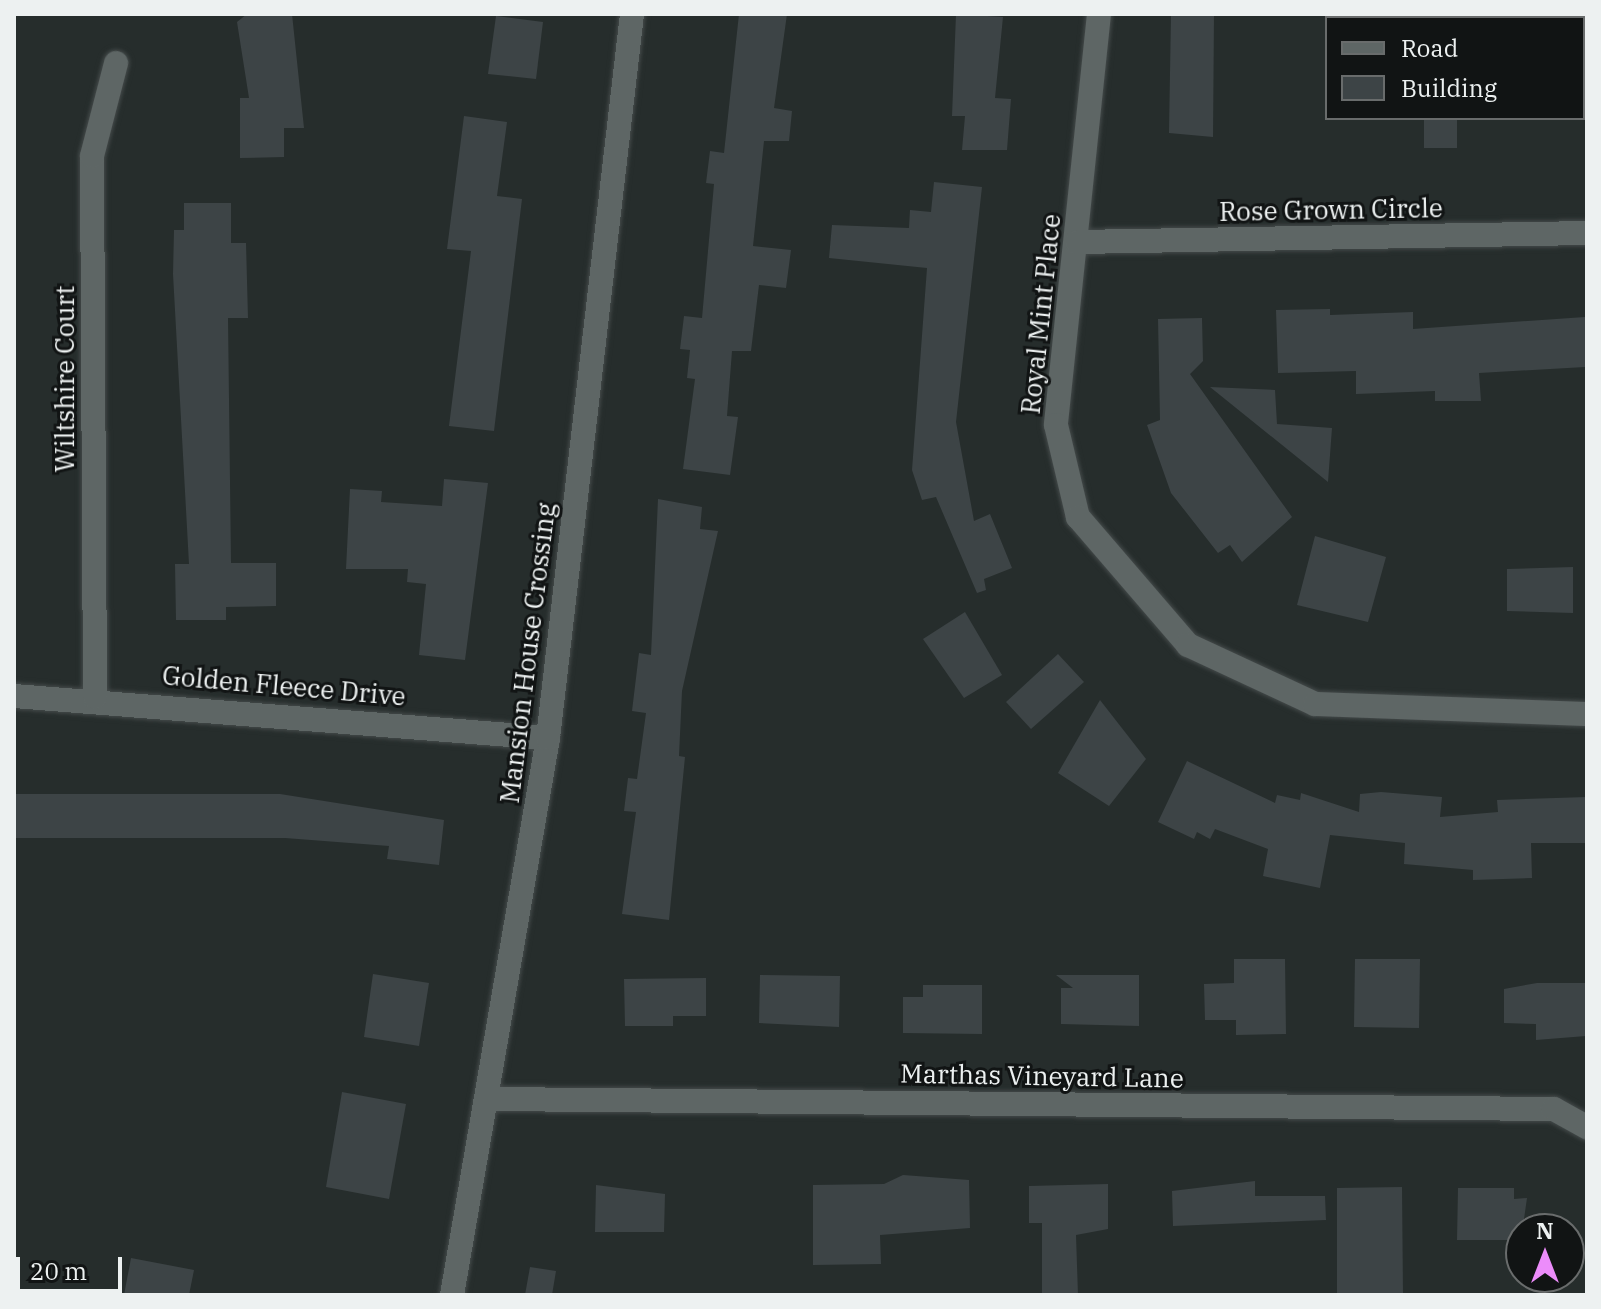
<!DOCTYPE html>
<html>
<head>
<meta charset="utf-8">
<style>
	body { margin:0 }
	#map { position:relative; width:1601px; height:1309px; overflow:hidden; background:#262d2c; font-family:"IBM Plex Serif",serif }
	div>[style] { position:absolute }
	.building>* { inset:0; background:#3d4446 }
	.roads { filter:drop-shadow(0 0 2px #444a4a) drop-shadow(0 0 2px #444a4a) }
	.minor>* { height:24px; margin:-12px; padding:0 12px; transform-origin:12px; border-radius:12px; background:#5e6665 }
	span { translate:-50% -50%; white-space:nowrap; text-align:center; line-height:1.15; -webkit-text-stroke:6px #111414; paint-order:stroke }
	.street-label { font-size:26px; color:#edf1f1 }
	.frame { position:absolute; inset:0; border:16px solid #edf1f1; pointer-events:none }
	.legend { position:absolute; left:1325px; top:16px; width:260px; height:104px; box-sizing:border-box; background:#111414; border:2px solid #696c6c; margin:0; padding:10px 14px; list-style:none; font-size:24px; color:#edf1f1 }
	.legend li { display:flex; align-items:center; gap:16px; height:40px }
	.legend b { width:40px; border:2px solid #696c6c }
	.north { position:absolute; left:1505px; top:1213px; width:80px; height:80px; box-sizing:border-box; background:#111414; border:2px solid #696c6c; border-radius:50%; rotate:0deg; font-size:22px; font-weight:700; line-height:32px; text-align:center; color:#edf1f1 }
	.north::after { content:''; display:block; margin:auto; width:28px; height:36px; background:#ec8cfa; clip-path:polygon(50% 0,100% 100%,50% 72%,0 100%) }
	.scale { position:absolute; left:16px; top:1257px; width:106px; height:36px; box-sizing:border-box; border:4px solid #edf1f1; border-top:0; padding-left:10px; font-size:24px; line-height:28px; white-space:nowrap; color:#edf1f1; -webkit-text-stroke:6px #111414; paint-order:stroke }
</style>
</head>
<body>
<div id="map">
	<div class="building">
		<i style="clip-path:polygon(247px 14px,292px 14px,304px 128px,284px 128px,284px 157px,240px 158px,240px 98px,249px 98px,237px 22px)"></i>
		<i style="clip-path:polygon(739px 14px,787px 14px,774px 108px,792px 111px,789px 141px,764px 141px,753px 246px,791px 250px,786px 288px,759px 285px,751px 351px,732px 351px,727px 416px,738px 417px,730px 475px,683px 469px,695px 379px,687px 378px,690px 350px,680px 349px,684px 316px,702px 318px,714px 184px,706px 183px,710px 151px,724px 153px)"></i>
		<i style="clip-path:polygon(956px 14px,1003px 17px,995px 98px,1011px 99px,1007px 150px,962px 150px,965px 116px,952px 116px)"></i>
		<i style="clip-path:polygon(1171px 14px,1214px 14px,1213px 137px,1169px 133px)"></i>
		<i style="clip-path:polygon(496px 16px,543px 22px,536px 79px,488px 74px)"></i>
		<i style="clip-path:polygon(464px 116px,507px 122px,497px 196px,522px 199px,494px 431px,449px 426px,471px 251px,447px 249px)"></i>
		<i style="clip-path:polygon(1424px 118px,1457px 118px,1457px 148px,1424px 148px)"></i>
		<i style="clip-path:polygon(934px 182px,982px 187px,956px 422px,974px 521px,990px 514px,1012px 568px,984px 579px,986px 590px,977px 593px,936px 497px,922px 500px,912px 470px,927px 268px,829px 258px,832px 225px,909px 228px,910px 210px,931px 212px)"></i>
		<i style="clip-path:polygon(184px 203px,231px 203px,231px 243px,246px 243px,248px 318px,228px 318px,231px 563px,276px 563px,276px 606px,226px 607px,226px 620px,176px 620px,175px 564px,189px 564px,173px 274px,174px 230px,184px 230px)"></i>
		<i style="clip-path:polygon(1330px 309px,1330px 315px,1413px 312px,1413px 329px,1585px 317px,1585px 367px,1479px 373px,1481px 401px,1435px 401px,1435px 391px,1356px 394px,1356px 371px,1278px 373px,1276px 310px)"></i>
		<i style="clip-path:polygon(1202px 318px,1203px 361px,1190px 374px,1292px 517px,1242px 562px,1230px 545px,1218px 553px,1171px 493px,1147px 425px,1160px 420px,1158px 319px)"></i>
		<i style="clip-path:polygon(1210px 387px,1275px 390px,1277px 424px,1332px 428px,1328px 482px)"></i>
		<i style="clip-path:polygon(444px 479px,488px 483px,465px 660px,419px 655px,426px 584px,407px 582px,408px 569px,346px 569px,350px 489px,382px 491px,381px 502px,442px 506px)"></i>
		<i style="clip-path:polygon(658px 499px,702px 507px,700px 529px,718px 531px,682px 691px,679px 756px,685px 757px,669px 920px,622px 914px,636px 812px,624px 811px,628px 778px,637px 779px,646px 713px,632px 711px,639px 653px,651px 655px)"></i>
		<i style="clip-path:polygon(1315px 536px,1386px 557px,1368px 622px,1297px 605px)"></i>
		<i style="clip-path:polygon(1573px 567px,1573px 613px,1507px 611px,1507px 569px)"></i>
		<i style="clip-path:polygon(965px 612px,1002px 675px,964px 698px,923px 639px)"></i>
		<i style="clip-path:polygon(1058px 654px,1084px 682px,1031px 729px,1006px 702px)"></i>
		<i style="clip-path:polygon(1100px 700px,1146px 759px,1109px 806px,1058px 773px)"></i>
		<i style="clip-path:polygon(1187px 761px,1275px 803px,1277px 795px,1300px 800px,1301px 793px,1359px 812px,1360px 794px,1381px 792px,1442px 797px,1440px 817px,1498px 812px,1497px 800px,1587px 797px,1587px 843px,1531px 843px,1532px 878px,1473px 880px,1473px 870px,1404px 864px,1405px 843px,1330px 835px,1320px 888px,1263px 876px,1268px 849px,1215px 829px,1210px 839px,1197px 832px,1194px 839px,1158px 822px)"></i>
		<i style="clip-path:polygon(14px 794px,280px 794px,444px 820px,439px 865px,387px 859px,389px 846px,285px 838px,14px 838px)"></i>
		<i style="clip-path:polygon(1234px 959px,1285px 959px,1286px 1034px,1236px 1035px,1236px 1020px,1205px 1020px,1204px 984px,1234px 983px)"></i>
		<i style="clip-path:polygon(1355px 959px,1420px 959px,1419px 1028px,1354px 1027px)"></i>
		<i style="clip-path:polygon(373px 974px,429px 983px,419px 1046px,364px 1037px)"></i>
		<i style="clip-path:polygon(760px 975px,840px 976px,839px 1027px,759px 1023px)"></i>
		<i style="clip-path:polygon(1056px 975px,1139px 975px,1139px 1026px,1061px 1024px,1061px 988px,1073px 988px)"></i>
		<i style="clip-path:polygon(706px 978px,706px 1016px,673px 1016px,673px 1026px,625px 1026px,624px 979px)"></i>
		<i style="clip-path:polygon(1537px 983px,1586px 983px,1586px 1036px,1536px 1040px,1536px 1024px,1504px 1023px,1504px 989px)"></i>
		<i style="clip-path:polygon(923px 985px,982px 985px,982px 1034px,903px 1033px,903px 997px,923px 997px)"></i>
		<i style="clip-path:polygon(342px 1092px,406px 1104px,389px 1199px,326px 1187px)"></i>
		<i style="clip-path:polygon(903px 1175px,969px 1180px,970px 1228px,880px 1235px,881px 1264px,813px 1265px,813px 1185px,884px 1184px)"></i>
		<i style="clip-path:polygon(1255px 1181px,1255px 1196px,1325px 1196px,1326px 1220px,1173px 1226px,1172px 1191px)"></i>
		<i style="clip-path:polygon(1108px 1184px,1108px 1229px,1076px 1235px,1078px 1295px,1042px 1295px,1042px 1223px,1029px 1223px,1029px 1186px)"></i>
		<i style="clip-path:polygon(596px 1185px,665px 1194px,664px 1232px,595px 1232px)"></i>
		<i style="clip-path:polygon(1402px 1187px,1403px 1295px,1337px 1295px,1337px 1188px)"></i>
		<i style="clip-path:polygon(1458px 1188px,1514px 1188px,1514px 1199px,1527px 1198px,1521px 1240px,1457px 1240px)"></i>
		<i style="clip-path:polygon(131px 1258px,194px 1270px,189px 1295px,124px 1295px)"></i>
		<i style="clip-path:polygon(530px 1267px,556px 1271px,552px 1295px,525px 1295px)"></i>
	</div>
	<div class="roads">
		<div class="minor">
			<i style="left:1099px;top:14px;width:413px;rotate:96deg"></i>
			<i style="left:1056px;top:425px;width:95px;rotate:76.6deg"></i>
			<i style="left:1078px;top:517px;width:169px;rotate:49.3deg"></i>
			<i style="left:1188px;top:645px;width:140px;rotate:24.9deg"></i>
			<i style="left:1315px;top:704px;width:272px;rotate:2.1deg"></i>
			<i style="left:1077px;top:242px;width:510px;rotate:-1.01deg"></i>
			<i style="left:14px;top:696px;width:536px;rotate:4.5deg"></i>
			<i style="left:95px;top:697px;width:541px;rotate:-90.32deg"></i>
			<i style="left:92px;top:156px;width:96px;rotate:-75.5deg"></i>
			<i style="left:491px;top:1099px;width:1063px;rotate:0.54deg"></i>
			<i style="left:1554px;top:1109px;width:38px;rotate:29deg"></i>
			<i style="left:452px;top:1295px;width:565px;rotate:-80.22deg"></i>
			<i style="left:548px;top:738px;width:729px;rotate:-83.38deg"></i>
		</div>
	</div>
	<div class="street-label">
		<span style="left:1331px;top:210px;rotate:-1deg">Rose Grown Circle</span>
		<span style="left:1041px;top:314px;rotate:-84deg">Royal Mint Place</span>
		<span style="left:65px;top:379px;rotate:-90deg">Wiltshire Court</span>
		<span style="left:528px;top:653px;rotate:-83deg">Mansion House Crossing</span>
		<span style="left:284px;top:686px;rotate:5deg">Golden Fleece Drive</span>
		<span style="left:1042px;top:1076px;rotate:1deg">Marthas Vineyard Lane</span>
	</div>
	<div class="frame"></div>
	<ul class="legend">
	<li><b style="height:10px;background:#5e6665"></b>Road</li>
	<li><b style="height:22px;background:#3d4446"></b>Building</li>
	</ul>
	<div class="north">N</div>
	<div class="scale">20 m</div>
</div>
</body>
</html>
